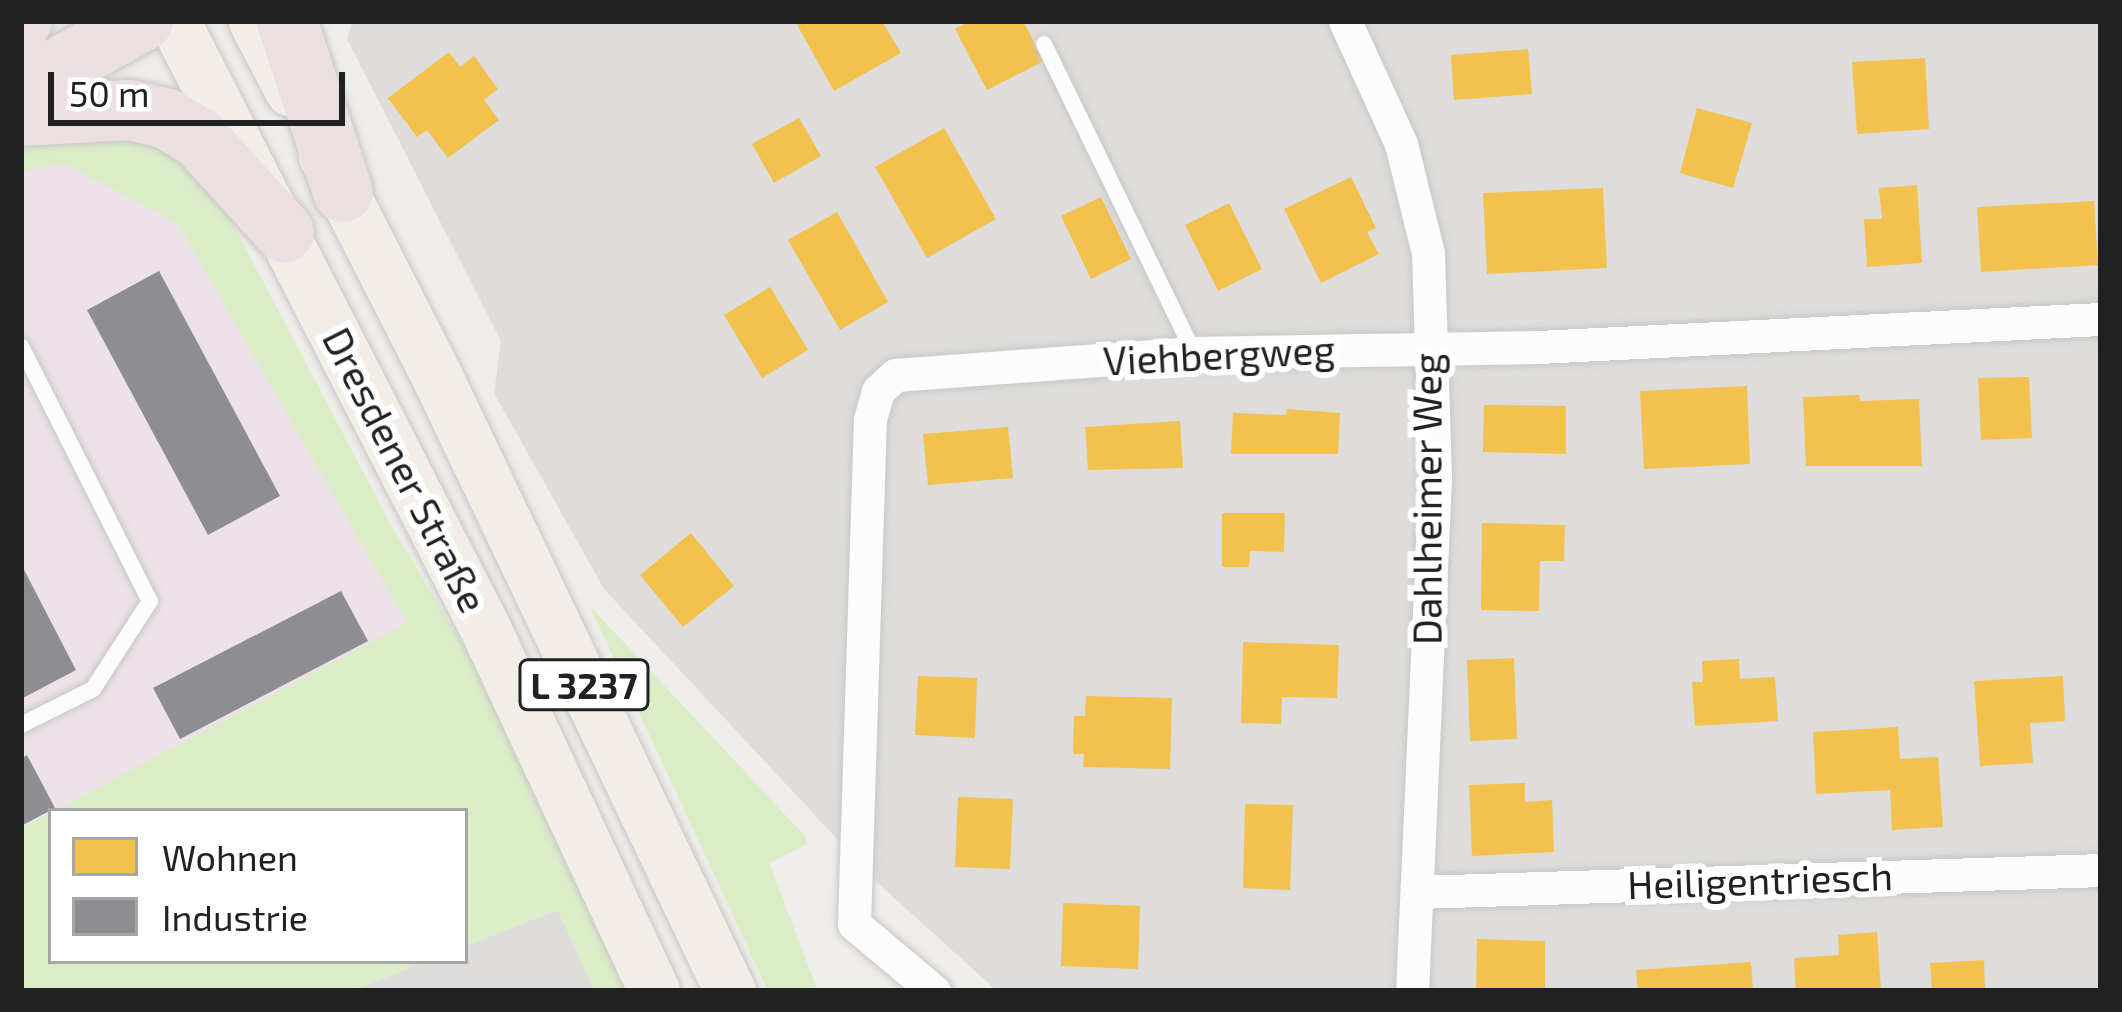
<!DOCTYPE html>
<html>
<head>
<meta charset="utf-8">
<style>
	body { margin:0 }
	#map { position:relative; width:2122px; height:1012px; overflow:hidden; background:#efedea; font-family:"Exo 2",sans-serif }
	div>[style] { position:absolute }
	.residential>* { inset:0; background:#dedddb }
	.industrial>* { inset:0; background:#ede2e8 }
	.grass>* { inset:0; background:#dbedc7 }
	.homes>* { inset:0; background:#f2c14e }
	.industry>* { inset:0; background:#8d8d92 }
	.roads { filter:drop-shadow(0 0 3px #c8c7c6) drop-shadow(0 0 3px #c8c7c6) }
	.service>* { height:16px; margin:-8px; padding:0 8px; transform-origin:8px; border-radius:8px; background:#fdfcfc }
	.minor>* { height:33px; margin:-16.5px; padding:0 16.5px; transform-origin:16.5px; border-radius:16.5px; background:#fdfcfc }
	.primary>* { height:51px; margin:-25.5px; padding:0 25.5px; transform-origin:25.5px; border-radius:25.5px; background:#f2ede6 }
	.motorway>* { height:60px; margin:-30px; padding:0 30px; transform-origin:30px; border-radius:30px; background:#ecdfe2 }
	span { translate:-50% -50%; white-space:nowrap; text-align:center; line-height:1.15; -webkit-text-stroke:12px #fff; paint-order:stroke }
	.shield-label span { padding:3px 9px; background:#fff; border:3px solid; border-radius:9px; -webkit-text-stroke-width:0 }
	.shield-label { font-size:36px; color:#212121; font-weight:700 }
	.street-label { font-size:39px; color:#212121 }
	.frame { position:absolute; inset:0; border:24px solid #212121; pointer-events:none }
	.legend { position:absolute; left:48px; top:808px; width:420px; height:156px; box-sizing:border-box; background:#fff; border:3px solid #a6a6a6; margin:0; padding:15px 21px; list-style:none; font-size:36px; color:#212121 }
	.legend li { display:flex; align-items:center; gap:24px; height:60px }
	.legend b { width:60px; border:3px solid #a6a6a6 }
	.scale { position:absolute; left:48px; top:72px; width:297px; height:54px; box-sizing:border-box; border:6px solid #212121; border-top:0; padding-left:15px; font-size:36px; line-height:42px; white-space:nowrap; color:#212121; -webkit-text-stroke:9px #fff; paint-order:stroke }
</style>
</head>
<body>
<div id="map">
	<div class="residential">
		<i style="clip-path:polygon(352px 21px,2101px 21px,2101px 991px,997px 991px,882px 887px,604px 589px,494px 393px,501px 341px,347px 39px)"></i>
		<i style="clip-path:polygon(558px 910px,595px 991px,351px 991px,427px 961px,465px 961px,465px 946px)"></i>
	</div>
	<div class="industrial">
		<i style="clip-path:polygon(66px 164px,178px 224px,408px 623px,21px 828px,21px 171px)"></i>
	</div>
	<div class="grass">
		<i style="clip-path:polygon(164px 133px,225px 209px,396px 534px,469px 655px,625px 991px,595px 991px,558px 910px,465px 946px,465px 811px,54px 811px,407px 623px,178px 224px,66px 164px,21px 171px,21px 141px)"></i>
		<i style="clip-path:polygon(589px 605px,806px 837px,807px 844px,769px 863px,818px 991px,768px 991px)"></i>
		<i style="clip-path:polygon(51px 812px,51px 961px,427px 961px,351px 991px,21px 991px,21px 828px)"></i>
	</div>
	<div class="homes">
		<i style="clip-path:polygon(795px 21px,882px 21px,901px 53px,834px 91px)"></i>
		<i style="clip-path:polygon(970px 21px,1023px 21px,1044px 61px,987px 90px,955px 29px)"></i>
		<i style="clip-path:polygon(1528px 49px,1532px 94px,1454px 100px,1451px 55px)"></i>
		<i style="clip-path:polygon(449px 52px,460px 67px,474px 56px,498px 89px,484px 100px,499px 120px,448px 158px,427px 130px,417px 137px,388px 98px)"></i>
		<i style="clip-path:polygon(1925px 58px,1929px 129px,1857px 134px,1852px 62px)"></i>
		<i style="clip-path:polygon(1697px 108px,1752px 123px,1733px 188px,1680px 173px)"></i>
		<i style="clip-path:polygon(799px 118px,821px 156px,774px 183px,752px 144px)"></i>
		<i style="clip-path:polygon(944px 128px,996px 219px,927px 258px,875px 167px)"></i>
		<i style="clip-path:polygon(1351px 177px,1376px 228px,1367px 232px,1379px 254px,1321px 283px,1284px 209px)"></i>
		<i style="clip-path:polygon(1917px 185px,1922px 263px,1867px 267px,1864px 219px,1882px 219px,1879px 188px)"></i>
		<i style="clip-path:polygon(1603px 188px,1607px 268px,1487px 274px,1483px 193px)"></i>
		<i style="clip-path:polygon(1101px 197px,1131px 259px,1091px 279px,1061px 216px)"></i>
		<i style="clip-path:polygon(2094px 201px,2098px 265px,1981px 272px,1977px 207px)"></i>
		<i style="clip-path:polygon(1229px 203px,1262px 269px,1218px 291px,1185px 225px)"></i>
		<i style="clip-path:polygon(837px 212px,888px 302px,840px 330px,788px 240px)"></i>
		<i style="clip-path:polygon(770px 287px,808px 350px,762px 378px,724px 315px)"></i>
		<i style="clip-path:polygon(2029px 377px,2032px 438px,1981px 440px,1978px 378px)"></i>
		<i style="clip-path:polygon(1747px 386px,1750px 464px,1644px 469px,1640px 391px)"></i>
		<i style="clip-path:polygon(1859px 395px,1860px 401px,1919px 399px,1922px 466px,1806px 466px,1803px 397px)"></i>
		<i style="clip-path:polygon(1484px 405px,1566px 406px,1566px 454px,1483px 452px)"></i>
		<i style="clip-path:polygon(1287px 409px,1340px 413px,1338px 454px,1231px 454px,1233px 413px,1286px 415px)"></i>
		<i style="clip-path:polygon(1180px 421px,1183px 468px,1088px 470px,1085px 427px)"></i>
		<i style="clip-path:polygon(1008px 427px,1013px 478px,928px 485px,923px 434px)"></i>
		<i style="clip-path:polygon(1222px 513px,1285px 513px,1284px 552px,1250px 551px,1249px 567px,1222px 567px)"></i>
		<i style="clip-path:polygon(1482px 523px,1565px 525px,1564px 561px,1540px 561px,1539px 611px,1481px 610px)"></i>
		<i style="clip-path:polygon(691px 533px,734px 586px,683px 627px,640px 575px)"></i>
		<i style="clip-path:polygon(1243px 642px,1339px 645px,1337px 698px,1282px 697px,1281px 724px,1241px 723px)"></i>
		<i style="clip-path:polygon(1514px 658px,1517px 739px,1470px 741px,1467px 660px)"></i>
		<i style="clip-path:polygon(1739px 659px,1740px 679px,1775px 677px,1778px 721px,1695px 726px,1692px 682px,1703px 682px,1702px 661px)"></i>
		<i style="clip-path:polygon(918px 676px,977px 678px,975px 738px,915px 735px)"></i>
		<i style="clip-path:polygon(2063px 676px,2065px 721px,2030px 723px,2033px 763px,1980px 766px,1974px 681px)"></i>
		<i style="clip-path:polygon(1086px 696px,1172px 698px,1170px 769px,1083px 767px,1084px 754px,1073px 754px,1074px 716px,1085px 716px)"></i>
		<i style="clip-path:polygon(1898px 727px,1900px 759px,1938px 757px,1943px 827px,1892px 830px,1890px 790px,1816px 794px,1813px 732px)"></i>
		<i style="clip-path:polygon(1525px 783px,1525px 802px,1552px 800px,1554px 852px,1472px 856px,1469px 785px)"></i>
		<i style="clip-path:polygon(958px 797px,1013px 799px,1010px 869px,955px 867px)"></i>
		<i style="clip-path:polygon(1245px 804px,1293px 805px,1290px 890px,1243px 888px)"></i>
		<i style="clip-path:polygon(1063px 903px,1140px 906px,1138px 969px,1061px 966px)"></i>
		<i style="clip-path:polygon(1877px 932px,1881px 991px,1796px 991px,1794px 958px,1839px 955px,1838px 935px)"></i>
		<i style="clip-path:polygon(1477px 939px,1545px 941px,1545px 991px,1476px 991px)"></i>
		<i style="clip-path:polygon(1984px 960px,1985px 991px,1932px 991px,1930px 963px)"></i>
		<i style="clip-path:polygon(1751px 962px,1753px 991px,1638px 991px,1636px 970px)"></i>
	</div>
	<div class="industry">
		<i style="clip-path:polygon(159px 271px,280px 496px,208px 535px,87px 310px)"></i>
		<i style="clip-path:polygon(21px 564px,76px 670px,21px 699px)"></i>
		<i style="clip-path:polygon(341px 591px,368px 641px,180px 739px,153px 688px)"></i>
		<i style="clip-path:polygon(27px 755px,55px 808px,21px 826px,21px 759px)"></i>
	</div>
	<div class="roads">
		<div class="service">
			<i style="left:1044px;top:44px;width:343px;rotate:64.1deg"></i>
			<i style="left:21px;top:346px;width:286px;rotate:63.2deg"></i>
			<i style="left:150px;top:601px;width:105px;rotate:122.9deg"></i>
			<i style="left:93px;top:689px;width:80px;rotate:153.4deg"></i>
		</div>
		<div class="minor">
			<i style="left:1345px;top:21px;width:135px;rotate:65.5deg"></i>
			<i style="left:1401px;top:144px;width:112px;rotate:76.1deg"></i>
			<i style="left:1428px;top:253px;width:226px;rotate:88.2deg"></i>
			<i style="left:1435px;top:479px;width:513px;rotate:92.57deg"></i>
			<i style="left:1418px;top:892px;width:683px;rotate:-1.84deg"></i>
			<i style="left:934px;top:991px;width:104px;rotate:-140.1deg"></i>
			<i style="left:854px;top:924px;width:505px;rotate:-88.19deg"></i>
			<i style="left:870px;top:419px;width:29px;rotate:-74deg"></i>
			<i style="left:878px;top:391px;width:23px;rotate:-43deg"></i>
			<i style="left:895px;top:375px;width:300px;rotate:-4.2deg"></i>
			<i style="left:1194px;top:353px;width:344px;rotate:-1deg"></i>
			<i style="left:1538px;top:347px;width:564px;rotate:-2.85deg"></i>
		</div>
		<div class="primary">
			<i style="left:174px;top:21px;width:682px;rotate:62.87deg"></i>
			<i style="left:485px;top:628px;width:400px;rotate:65deg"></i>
			<i style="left:254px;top:21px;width:78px;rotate:62.4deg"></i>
			<i style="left:324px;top:155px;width:251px;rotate:63deg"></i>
			<i style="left:438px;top:379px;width:678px;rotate:64.49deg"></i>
		</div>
		<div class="motorway">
			<i style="left:287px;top:21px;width:180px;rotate:71.9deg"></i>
			<i style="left:21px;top:22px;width:1px;rotate:-45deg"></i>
			<i style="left:21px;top:88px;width:139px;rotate:-28.8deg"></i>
			<i style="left:21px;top:116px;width:108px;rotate:-3.2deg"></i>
			<i style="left:129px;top:110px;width:39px;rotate:13deg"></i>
			<i style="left:167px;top:119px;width:37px;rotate:31deg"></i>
			<i style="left:199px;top:138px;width:127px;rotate:47.9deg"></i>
		</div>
	</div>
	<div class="shield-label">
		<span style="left:584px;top:685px">L 3237</span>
	</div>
	<div class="street-label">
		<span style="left:1219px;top:355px;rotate:-3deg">Viehbergweg</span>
		<span style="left:405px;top:470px;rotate:63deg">Dresdener Straße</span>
		<span style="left:1427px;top:499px;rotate:-90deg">Dahlheimer Weg</span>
		<span style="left:1760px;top:880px;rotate:-2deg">Heiligentriesch</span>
	</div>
	<div class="frame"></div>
	<ul class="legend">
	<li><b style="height:33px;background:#f2c14e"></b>Wohnen</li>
	<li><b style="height:33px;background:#8d8d92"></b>Industrie</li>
	</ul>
	<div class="scale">50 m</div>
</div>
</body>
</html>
